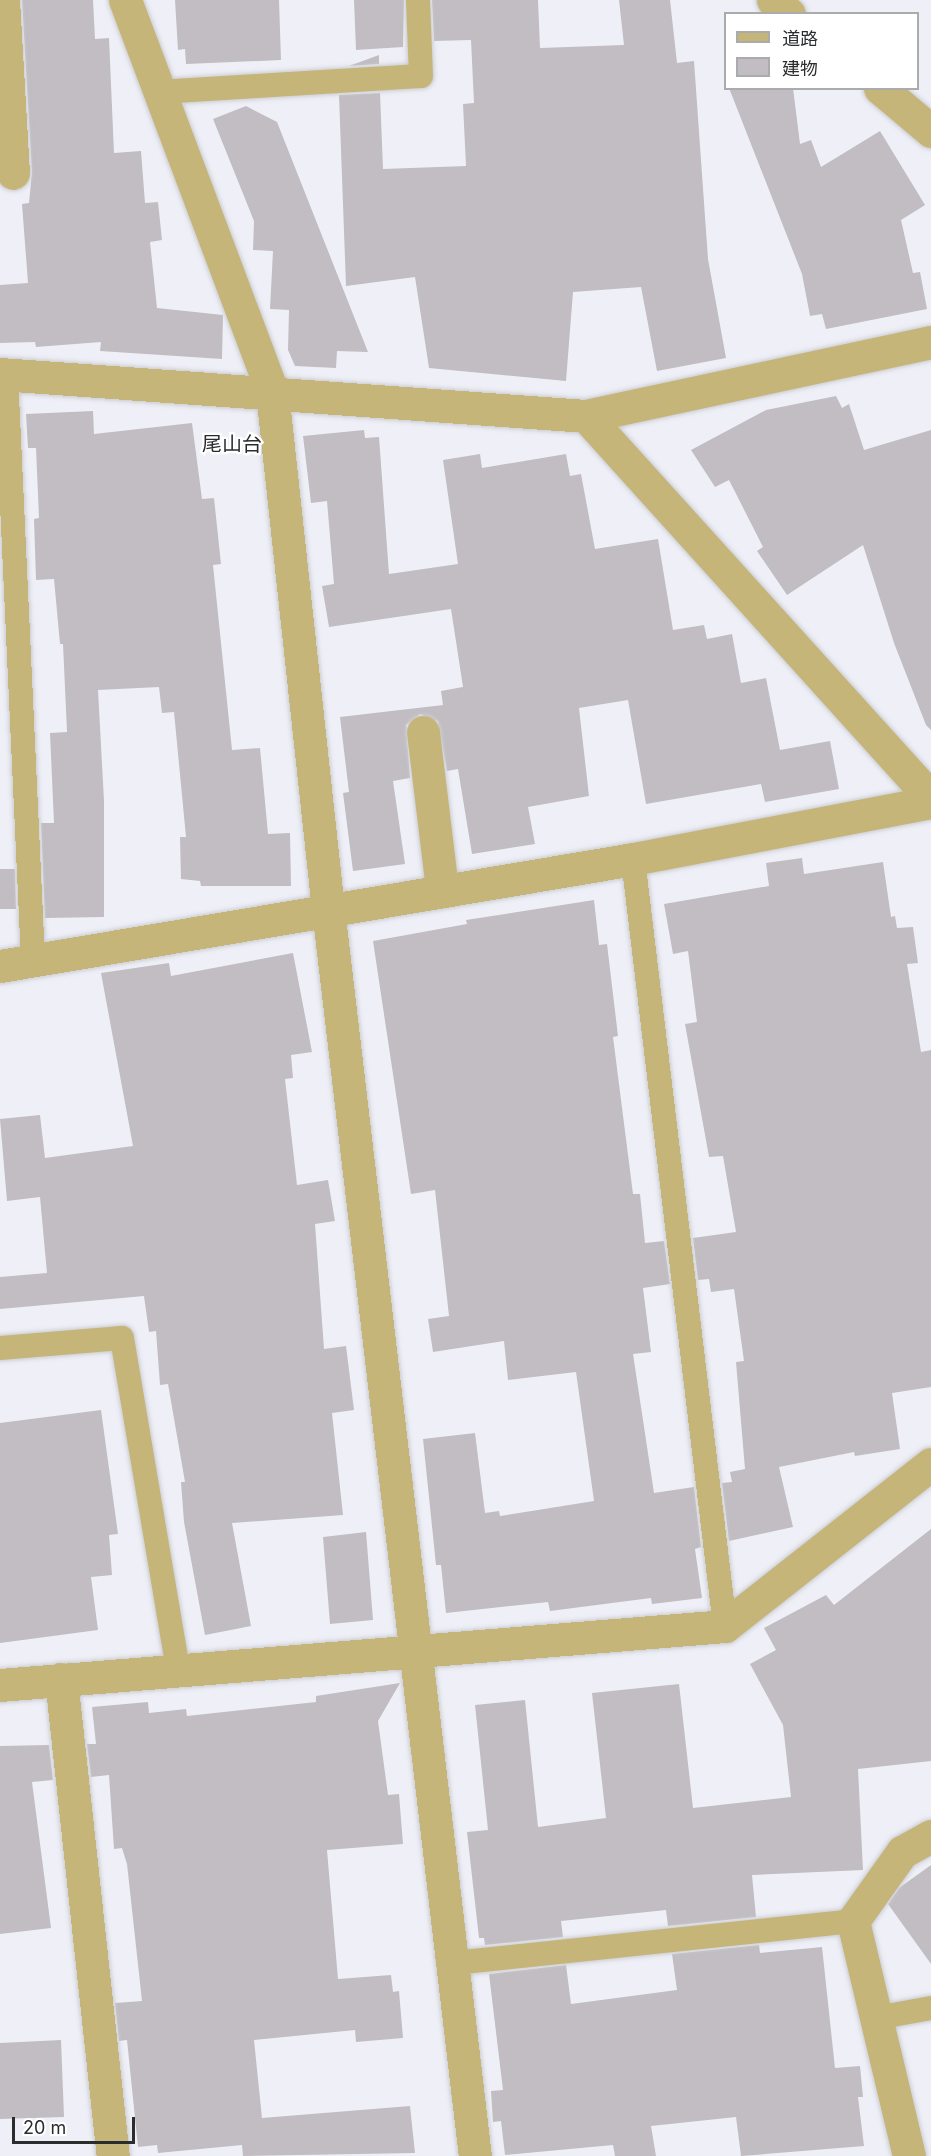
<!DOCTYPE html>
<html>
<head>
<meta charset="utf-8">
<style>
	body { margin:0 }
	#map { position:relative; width:931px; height:2156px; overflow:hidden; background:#eff0f7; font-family:Inter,"Noto Sans JP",sans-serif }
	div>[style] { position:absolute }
	.building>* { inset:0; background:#c1bdc2 }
	.roads { filter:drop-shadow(0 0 2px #cccdd3) drop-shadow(0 0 2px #cccdd3) }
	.lane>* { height:24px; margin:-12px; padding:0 12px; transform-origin:12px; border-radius:12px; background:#c6b579 }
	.street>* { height:33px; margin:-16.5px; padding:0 16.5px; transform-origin:16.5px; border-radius:16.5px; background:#c6b579 }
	span { translate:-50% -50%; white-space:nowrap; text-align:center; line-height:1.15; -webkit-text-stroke:4.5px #fff; paint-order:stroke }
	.quarter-label { font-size:20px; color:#2b2c2e }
	.legend { position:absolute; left:724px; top:12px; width:195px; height:78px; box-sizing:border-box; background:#fff; border:2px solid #aaabab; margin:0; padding:8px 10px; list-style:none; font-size:18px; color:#2b2c2e }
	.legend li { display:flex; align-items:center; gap:12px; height:30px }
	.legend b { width:30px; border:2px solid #aaabab }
	.scale { position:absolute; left:12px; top:2117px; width:123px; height:27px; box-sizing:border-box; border:3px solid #2b2c2e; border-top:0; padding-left:8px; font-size:18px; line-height:21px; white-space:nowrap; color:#2b2c2e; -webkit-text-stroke:4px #fff; paint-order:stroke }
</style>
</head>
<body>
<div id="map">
	<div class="building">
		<i style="clip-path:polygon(22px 0,93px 0,95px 39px,109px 38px,114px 153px,141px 151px,145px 203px,158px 202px,162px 240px,150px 242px,157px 308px,223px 315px,222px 359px,100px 351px,101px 342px,36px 347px,35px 342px,0 343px,0 285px,28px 283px,22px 204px,29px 203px,32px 172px)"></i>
		<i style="clip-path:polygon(175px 0,279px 0,281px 60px,186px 64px,185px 49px,178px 50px)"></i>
		<i style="clip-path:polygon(354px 0,404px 0,403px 47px,356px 50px)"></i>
		<i style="clip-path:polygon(432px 0,538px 0,540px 48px,624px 45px,619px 0,670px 0,677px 63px,694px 61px,708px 259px,726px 358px,657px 371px,641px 287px,573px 292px,566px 381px,429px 368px,415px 277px,346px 286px,339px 95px,380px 93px,383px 169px,466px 166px,463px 104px,474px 103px,471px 40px,434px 41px)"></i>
		<i style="clip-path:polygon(379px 55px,379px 64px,349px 66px)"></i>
		<i style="clip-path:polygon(729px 88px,793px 88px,800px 144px,811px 140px,821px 167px,880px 131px,925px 205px,901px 220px,913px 273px,920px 272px,927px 309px,826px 329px,822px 314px,810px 316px,802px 274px)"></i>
		<i style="clip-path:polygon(246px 106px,277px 122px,368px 352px,337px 351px,336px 368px,295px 366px,288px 350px,289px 310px,270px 309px,273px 251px,253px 250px,254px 221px,213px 119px)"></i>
		<i style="clip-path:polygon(836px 396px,842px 408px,849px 404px,864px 450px,931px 430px,931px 730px,926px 725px,894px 643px,863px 545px,787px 595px,757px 551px,763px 547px,729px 480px,715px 487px,691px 450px,766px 410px)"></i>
		<i style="clip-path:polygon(93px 411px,94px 434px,192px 423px,202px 499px,214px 498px,221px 564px,213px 565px,232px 750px,260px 748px,268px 834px,290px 833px,291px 886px,201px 886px,200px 881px,181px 879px,180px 837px,186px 837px,174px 712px,162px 713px,159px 687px,98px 690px,104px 801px,104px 917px,45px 918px,41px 823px,54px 823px,50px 733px,67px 732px,63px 644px,60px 644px,54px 579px,36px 580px,34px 519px,39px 518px,36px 448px,28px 448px,26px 414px)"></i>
		<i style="clip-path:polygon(364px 430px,365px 438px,379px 437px,389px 574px,458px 564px,443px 460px,480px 454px,482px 468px,566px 454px,570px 476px,581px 474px,595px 549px,658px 539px,673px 630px,704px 625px,707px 639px,732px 634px,741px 683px,766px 678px,780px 750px,830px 741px,839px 789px,765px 802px,761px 784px,646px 804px,628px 700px,579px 708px,589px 796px,528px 807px,535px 844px,472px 854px,458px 769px,447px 771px,438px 721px,420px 714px,406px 725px,410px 778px,393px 781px,405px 864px,353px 871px,343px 793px,349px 792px,340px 717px,443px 705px,441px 691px,463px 687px,451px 609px,329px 627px,322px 586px,334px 584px,327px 501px,311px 503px,303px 436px)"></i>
		<i style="clip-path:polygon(802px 858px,804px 874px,883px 862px,891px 917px,895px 916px,897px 928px,913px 927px,918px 963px,907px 964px,921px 1052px,931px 1050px,931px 1387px,892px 1393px,900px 1449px,855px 1456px,854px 1452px,779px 1467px,793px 1527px,729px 1541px,722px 1483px,732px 1482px,730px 1472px,745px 1469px,736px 1362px,744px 1361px,734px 1289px,711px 1292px,709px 1279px,698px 1280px,693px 1238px,736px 1232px,723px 1156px,709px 1157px,685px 1024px,697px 1022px,688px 951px,673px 954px,664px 904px,769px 886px,766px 863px)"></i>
		<i style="clip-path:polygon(0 869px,15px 869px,16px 909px,0 909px)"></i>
		<i style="clip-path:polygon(594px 900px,599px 945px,607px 944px,618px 1036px,613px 1037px,633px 1194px,640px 1194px,645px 1243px,664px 1241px,670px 1284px,643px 1288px,651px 1352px,633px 1354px,654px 1493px,694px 1487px,701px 1547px,695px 1549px,702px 1598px,652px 1604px,651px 1598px,550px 1611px,548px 1602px,446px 1613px,441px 1565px,436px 1565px,423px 1439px,475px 1433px,485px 1513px,499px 1511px,500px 1516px,594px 1501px,576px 1372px,508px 1380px,504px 1341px,433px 1352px,428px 1319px,449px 1316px,435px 1190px,411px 1194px,373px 941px,467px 924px,466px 920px)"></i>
		<i style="clip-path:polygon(293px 953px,312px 1052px,291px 1055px,293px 1078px,285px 1079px,297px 1185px,328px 1180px,335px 1221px,315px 1224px,324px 1349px,346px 1346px,354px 1410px,332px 1413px,343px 1515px,232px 1523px,251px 1626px,205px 1635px,184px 1522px,181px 1482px,185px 1482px,168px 1384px,160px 1385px,156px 1331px,149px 1332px,144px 1296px,0 1309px,0 1277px,47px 1273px,40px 1197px,7px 1201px,0 1119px,40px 1115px,45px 1158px,133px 1146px,101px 973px,169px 963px,171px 976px)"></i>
		<i style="clip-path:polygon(101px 1410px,118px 1534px,109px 1535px,112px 1575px,91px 1577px,98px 1630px,0 1643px,0 1423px)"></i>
		<i style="clip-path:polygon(931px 1529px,931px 1761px,858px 1769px,863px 1870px,752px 1875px,756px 1917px,668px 1926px,666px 1910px,561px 1921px,563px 1937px,485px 1945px,484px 1938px,479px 1938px,467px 1832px,488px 1830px,475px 1705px,525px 1700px,538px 1827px,606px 1818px,592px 1693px,679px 1684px,693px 1808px,791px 1797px,783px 1725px,750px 1664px,776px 1650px,764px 1628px,826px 1595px,834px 1605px)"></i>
		<i style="clip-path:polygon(366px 1532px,373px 1620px,330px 1624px,323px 1537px)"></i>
		<i style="clip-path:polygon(400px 1683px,378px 1721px,388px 1795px,399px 1794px,403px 1844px,327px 1850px,338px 1979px,391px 1975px,393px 1992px,399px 1991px,403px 2038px,356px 2042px,355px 2030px,254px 2040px,262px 2118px,410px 2106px,415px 2153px,243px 2156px,242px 2145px,158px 2153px,157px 2145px,138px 2147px,127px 2040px,119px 2041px,115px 2003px,142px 2001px,127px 1864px,122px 1848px,114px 1849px,109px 1775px,91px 1777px,87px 1744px,96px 1744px,92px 1707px,148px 1702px,149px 1713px,186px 1709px,187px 1716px,316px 1702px,316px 1696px)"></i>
		<i style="clip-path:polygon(49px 1745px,53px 1780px,32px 1782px,51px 1928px,0 1934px,0 1746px)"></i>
		<i style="clip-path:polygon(931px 1865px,931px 1964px,888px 1904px,899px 1888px)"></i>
		<i style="clip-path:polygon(759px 1945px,760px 1953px,822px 1947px,835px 2068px,860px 2066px,863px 2097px,858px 2097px,864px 2146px,741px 2156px,736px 2117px,651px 2126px,656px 2156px,615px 2156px,613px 2145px,505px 2155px,501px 2121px,493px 2122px,491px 2091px,503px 2090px,489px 1974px,566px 1965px,571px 2004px,677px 1990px,672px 1954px)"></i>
		<i style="clip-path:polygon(61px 2040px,64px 2117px,0 2119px,0 2043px)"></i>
	</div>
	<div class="roads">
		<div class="lane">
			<i style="left:158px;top:92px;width:263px;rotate:-3.5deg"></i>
			<i style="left:421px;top:76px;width:76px;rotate:-92.3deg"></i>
			<i style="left:6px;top:374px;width:587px;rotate:87.36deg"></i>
			<i style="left:633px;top:859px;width:772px;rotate:83.16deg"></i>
			<i style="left:0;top:1348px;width:122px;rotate:-4.7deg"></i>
			<i style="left:122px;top:1338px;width:336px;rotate:80.4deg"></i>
			<i style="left:454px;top:1963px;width:401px;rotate:-6deg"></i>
			<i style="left:876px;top:2018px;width:56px;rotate:-10.3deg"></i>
		</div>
		<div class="street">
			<i style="left:3px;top:0;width:173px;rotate:86.7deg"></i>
			<i style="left:125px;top:0;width:419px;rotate:69.4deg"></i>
			<i style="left:272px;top:392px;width:520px;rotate:83.82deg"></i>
			<i style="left:328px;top:909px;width:1256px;rotate:83.28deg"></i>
			<i style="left:773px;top:0;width:21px;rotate:41deg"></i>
			<i style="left:880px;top:88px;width:67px;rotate:40.1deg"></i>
			<i style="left:0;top:374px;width:588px;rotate:4.1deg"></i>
			<i style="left:586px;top:416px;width:353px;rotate:-12.1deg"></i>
			<i style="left:586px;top:416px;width:515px;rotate:47.91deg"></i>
			<i style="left:423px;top:732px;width:159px;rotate:83.1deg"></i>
			<i style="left:0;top:966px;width:642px;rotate:-9.59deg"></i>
			<i style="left:633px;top:859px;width:303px;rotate:-10.8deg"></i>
			<i style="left:61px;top:1679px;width:480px;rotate:83.8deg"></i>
			<i style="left:0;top:1685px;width:727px;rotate:-4.65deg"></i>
			<i style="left:725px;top:1626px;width:262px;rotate:-38.2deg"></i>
			<i style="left:909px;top:2156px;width:242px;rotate:-103.4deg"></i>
			<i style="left:853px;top:1921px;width:85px;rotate:-54.6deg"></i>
			<i style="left:902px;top:1852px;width:33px;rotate:-29deg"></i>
		</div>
	</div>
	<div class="quarter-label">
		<span style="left:232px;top:444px">尾山台</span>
	</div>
	<ul class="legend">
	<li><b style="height:8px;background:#c6b579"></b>道路</li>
	<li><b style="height:16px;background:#c1bdc2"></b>建物</li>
	</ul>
	<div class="scale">20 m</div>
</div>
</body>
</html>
